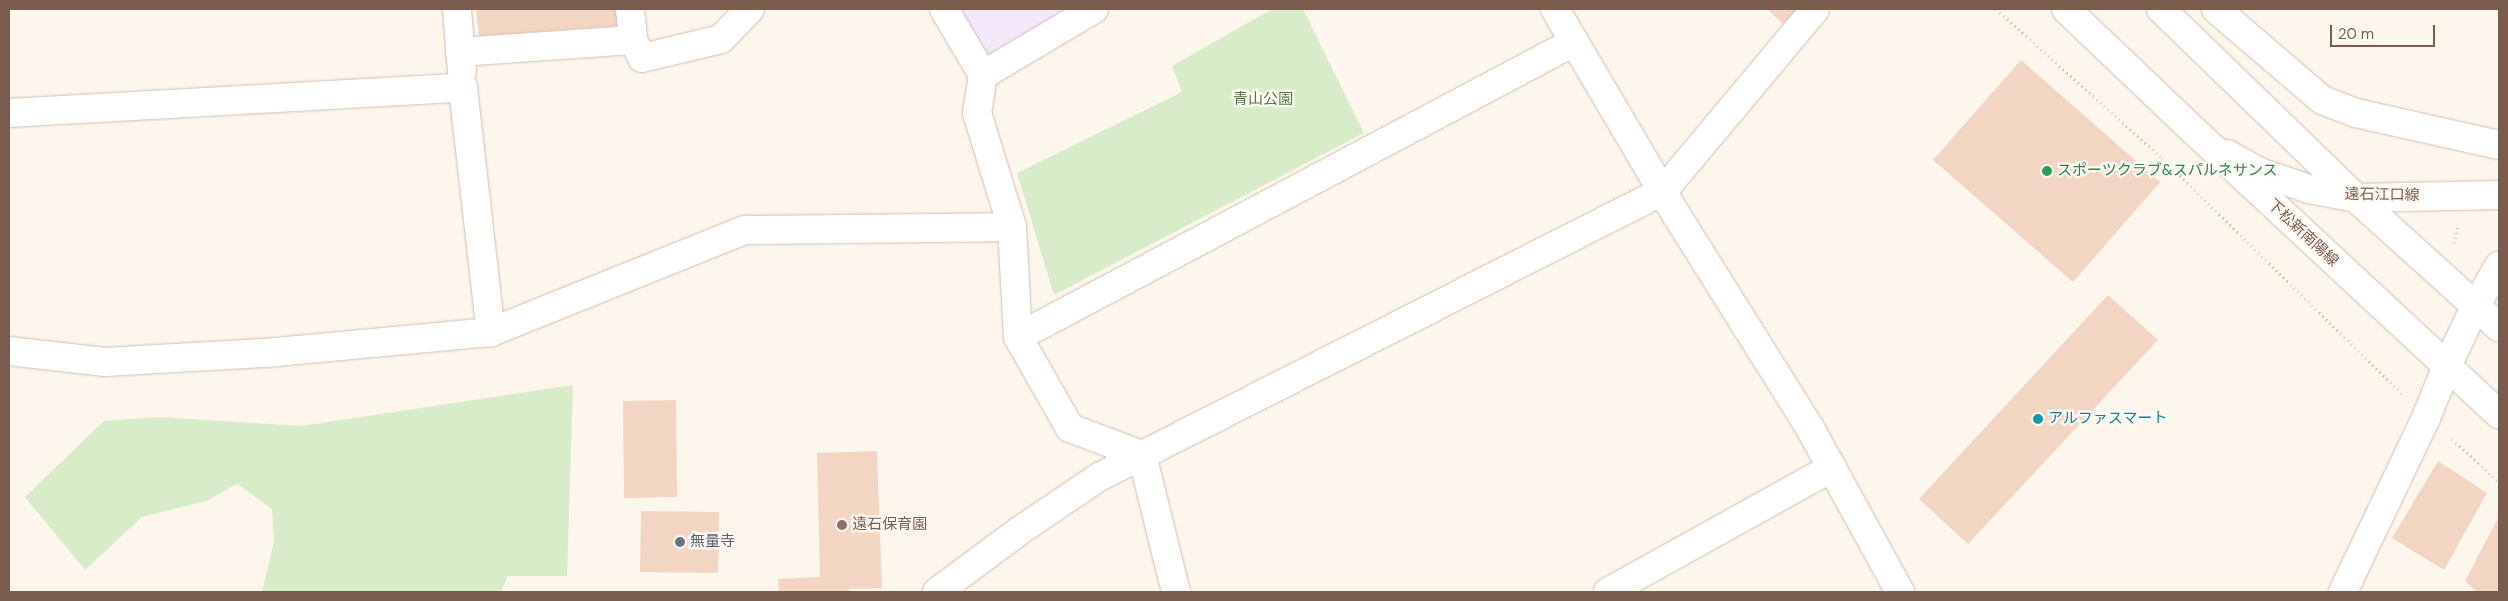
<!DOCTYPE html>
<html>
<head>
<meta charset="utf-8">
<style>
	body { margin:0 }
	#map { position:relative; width:2508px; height:601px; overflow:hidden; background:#fdf6ec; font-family:"DM Sans","Noto Sans JP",sans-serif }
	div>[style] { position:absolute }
	.education>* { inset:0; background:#f3e8fa }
	.green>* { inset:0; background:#d8ecc9 }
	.building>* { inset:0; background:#f3d5c3 }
	.path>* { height:3px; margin-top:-1.5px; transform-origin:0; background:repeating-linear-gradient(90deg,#d9b8a5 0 1px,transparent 0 5px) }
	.roads { filter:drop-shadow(0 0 1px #d1beb0) drop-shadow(0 0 1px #d1beb0) }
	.minor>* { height:28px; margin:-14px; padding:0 14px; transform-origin:14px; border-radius:14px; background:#fff }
	.tertiary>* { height:28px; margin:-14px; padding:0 14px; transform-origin:14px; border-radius:14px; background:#fff }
	.secondary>* { height:28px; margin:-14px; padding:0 14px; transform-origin:14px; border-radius:14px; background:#fff }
	.dots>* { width:14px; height:14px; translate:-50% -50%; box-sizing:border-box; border:2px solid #fffaf3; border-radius:50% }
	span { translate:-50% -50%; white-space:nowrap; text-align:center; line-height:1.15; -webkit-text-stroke:4.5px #fffaf3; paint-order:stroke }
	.park-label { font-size:15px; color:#537a41 }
	.leisure-label { font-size:15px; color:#27864d }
	.left { translate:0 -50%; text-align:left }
	.street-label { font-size:15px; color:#7a5c4d }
	.culture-label { font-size:15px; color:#0d838f }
	.education-label { font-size:15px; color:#785e54 }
	.worship-label { font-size:15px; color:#5b616d }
	.frame { position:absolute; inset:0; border:10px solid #7a5c4d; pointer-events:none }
	.scale { position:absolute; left:2330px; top:25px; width:105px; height:22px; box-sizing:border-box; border:2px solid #7a5c4d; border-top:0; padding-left:6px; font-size:15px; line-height:18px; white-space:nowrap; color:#7a5c4d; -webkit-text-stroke:4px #fffaf3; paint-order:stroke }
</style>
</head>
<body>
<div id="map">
	<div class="education">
		<i style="clip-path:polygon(960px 9px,1069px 9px,987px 58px)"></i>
	</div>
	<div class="green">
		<i style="clip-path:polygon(1272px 9px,1303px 9px,1364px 133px,1054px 295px,1017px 173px,1182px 92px,1172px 66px)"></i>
		<i style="clip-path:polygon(573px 385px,567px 576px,508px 576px,501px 592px,262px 592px,274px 542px,272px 509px,237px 484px,206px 501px,142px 517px,85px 570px,25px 497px,104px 421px,159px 417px,301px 426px)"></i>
	</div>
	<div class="building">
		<i style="clip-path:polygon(476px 9px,616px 9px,618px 26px,479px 36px)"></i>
		<i style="clip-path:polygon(1767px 9px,1797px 9px,1783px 24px)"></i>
		<i style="clip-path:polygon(2021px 60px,2160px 182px,2073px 282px,1933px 160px)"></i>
		<i style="clip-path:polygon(2108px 295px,2158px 340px,1968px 544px,1919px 499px)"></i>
		<i style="clip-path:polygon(676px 400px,677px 497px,624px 498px,623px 401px)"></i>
		<i style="clip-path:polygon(877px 451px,882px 588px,849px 589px,849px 592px,779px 592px,778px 579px,820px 577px,817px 453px)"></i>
		<i style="clip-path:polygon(2438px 461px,2487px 493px,2444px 570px,2392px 538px)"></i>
		<i style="clip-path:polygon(641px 511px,719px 512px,718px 573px,640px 572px)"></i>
		<i style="clip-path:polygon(2497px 520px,2499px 522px,2499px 592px,2477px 592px,2465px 581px)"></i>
	</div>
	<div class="path">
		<i style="left:1996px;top:9px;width:223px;rotate:41.9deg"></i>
		<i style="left:2162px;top:158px;width:337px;rotate:44.5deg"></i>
		<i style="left:2454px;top:243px;width:16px;rotate:-76deg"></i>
		<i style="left:2452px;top:439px;width:64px;rotate:42.5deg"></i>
	</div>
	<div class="roads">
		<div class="minor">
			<i style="left:457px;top:9px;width:62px;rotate:85.4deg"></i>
			<i style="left:630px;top:9px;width:31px;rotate:84deg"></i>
			<i style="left:633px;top:40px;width:20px;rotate:63deg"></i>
			<i style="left:642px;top:58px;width:81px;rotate:-13.5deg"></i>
			<i style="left:721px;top:39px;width:42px;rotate:-46deg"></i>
			<i style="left:944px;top:9px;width:77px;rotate:59.4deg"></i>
			<i style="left:983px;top:75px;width:38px;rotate:99deg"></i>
			<i style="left:977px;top:113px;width:119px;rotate:72.9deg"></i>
			<i style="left:1012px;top:227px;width:110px;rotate:86.9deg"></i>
			<i style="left:1018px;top:337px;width:105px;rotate:60.3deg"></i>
			<i style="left:1070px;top:428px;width:77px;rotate:20.6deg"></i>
			<i style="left:460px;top:52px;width:173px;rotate:-4deg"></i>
			<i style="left:983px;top:75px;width:129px;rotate:-30.7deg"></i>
			<i style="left:9px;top:113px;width:455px;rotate:-3.2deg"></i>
			<i style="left:463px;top:88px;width:246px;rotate:83.5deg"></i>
			<i style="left:1018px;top:337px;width:629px;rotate:-27.95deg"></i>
			<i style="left:9px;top:351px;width:97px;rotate:6.5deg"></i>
			<i style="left:105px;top:362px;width:171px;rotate:-3.3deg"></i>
			<i style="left:276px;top:352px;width:216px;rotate:-5.3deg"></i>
			<i style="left:491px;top:332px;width:274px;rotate:-21.9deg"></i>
			<i style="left:745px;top:230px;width:267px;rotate:-0.6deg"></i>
			<i style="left:1142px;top:455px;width:141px;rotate:76.1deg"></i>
			<i style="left:937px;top:592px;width:102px;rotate:-36.6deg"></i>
			<i style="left:1019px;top:531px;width:97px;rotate:-34deg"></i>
			<i style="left:1099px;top:477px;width:632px;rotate:-26.89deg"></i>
			<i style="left:1663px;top:191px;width:237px;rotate:-50.1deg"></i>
			<i style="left:1608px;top:592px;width:256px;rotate:-29deg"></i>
			<i style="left:2343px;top:592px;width:193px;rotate:-64.5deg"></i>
			<i style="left:2426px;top:418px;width:56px;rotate:-68deg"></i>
		</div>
		<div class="tertiary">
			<i style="left:1555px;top:9px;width:240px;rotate:59.5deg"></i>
			<i style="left:1677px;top:216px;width:252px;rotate:57.9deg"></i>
			<i style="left:1811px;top:430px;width:185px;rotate:61.2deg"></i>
			<i style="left:2216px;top:9px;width:140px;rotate:40.6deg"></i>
			<i style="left:2322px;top:100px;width:36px;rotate:21deg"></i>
			<i style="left:2356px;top:113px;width:147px;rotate:12.6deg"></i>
			<i style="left:2227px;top:154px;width:37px;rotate:29deg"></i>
			<i style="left:2259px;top:172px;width:53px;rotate:18.8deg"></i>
			<i style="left:2309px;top:189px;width:48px;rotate:10.8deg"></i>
			<i style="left:2356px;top:198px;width:143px;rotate:-1.2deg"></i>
			<i style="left:2447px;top:366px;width:65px;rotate:-64.6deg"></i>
			<i style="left:2475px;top:307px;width:48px;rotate:-59.7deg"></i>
		</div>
		<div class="secondary">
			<i style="left:2066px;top:9px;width:174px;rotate:43.6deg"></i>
			<i style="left:2192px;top:129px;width:419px;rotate:42.9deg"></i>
			<i style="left:2161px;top:9px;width:272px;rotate:44.1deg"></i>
			<i style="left:2356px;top:198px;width:193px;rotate:42.1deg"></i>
		</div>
	</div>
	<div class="dots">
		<i style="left:2047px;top:171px;background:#2e9e5b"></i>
		<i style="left:2038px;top:419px;background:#0f9aa8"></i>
		<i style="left:842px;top:525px;background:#8d6e63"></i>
		<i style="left:680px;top:542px;background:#6b7280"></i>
	</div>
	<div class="park-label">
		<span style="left:1263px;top:100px">青山公園</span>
	</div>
	<div class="leisure-label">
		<span class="left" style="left:2057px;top:171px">スポーツクラブ&amp;スパルネサンス</span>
	</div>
	<div class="street-label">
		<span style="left:2382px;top:195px;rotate:1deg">遠石江口線</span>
		<span style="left:2303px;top:233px;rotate:43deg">下松新南陽線</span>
	</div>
	<div class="culture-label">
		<span class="left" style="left:2048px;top:419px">アルファスマート</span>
	</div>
	<div class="education-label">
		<span class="left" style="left:852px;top:525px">遠石保育園</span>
	</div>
	<div class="worship-label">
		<span class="left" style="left:690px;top:542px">無量寺</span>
	</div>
	<div class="frame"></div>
	<div class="scale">20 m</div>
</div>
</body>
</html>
